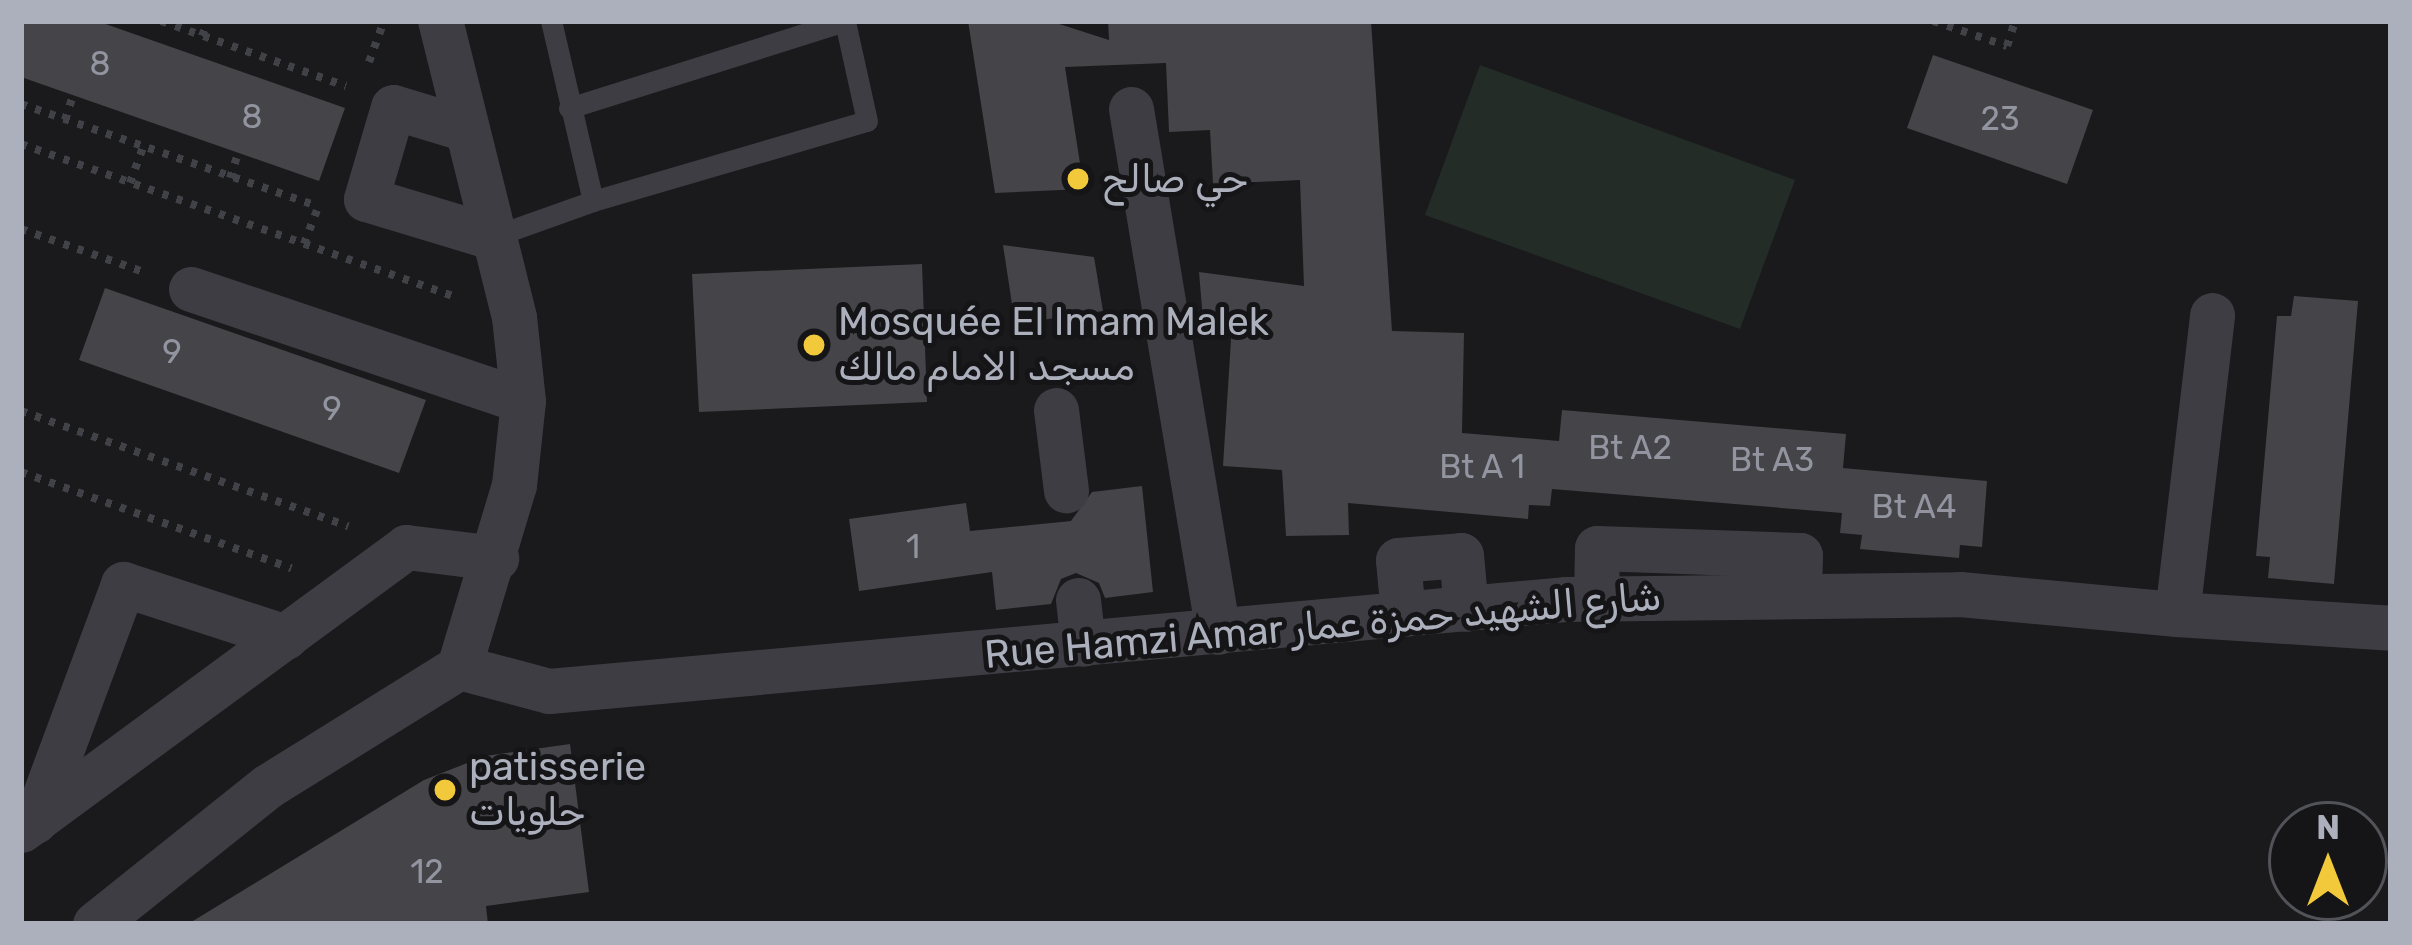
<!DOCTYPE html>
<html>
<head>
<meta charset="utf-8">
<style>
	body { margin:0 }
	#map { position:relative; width:2412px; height:945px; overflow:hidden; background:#1a1a1c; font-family:Rubik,"Noto Sans Arabic",sans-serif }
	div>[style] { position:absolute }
	.green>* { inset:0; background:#232c26 }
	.building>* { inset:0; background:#444449 }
	.path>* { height:8px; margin-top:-4px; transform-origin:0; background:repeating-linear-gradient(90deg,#414248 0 6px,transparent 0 15px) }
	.lane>* { height:21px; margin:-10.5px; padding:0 10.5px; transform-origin:10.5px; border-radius:10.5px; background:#3d3d43 }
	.street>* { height:45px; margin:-22.5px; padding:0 22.5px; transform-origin:22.5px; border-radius:22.5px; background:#3d3d43 }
	.dots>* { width:33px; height:33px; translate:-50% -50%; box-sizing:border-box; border:6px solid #151517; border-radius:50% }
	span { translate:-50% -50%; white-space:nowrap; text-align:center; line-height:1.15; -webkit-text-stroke:10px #151517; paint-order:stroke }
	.number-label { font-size:33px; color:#92949f }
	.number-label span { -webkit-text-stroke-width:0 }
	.poi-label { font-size:39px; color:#acafbc }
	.left { translate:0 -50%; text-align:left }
	.street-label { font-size:39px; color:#acafbc }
	.frame { position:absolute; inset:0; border:24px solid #acafbc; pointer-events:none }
	.north { position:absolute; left:2268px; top:801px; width:120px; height:120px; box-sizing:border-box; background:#151517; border:3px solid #515359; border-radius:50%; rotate:0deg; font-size:33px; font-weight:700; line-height:48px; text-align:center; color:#acafbc }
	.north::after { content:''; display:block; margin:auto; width:42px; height:54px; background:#f2c93b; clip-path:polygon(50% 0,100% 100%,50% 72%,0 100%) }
</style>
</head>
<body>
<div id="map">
	<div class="green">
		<i style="clip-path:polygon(1480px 65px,1795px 180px,1740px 329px,1425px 215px)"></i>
	</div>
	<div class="building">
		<i style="clip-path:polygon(21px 21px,97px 21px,345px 108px,319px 181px,21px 77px)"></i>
		<i style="clip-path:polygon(968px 21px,1050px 21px,1109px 40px,1108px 21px,1371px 21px,1392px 331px,1464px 333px,1462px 433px,1559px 441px,1562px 410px,1846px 434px,1843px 468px,1987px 481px,1982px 547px,1960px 545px,1959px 558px,1860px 549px,1862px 535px,1840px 533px,1842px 513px,1552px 489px,1550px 506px,1529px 505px,1528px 519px,1348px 503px,1349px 535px,1286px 536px,1282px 470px,1223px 466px,1232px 324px,1203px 320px,1199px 272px,1304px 286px,1300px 180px,1213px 184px,1210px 130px,1169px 132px,1166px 63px,1065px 67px,1084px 189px,995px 193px)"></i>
		<i style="clip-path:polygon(1933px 55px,2093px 110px,2067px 184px,1907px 128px)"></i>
		<i style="clip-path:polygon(1003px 245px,1094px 257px,1103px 311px,1015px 324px)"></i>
		<i style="clip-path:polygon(922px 264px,927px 402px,699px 412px,692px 274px)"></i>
		<i style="clip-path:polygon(105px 288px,426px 400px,399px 473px,79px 360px)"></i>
		<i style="clip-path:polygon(2294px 296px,2358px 301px,2334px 584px,2268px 578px,2270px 557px,2256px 556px,2277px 316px,2291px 316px)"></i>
		<i style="clip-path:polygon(1142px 486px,1153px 592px,1105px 598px,1099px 583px,1076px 573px,1061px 579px,1051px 604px,996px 610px,992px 572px,859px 591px,849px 519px,966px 503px,970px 531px,1071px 521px,1092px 492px)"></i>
		<i style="clip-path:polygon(570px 744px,589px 892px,486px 906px,488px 924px,188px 924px,424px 780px,485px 756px)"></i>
	</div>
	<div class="path">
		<i style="left:161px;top:21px;width:196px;rotate:19.4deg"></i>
		<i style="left:1933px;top:21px;width:78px;rotate:18.7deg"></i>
		<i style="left:2007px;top:46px;width:26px;rotate:-72deg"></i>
		<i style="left:202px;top:36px;width:16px;rotate:-68deg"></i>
		<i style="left:369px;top:62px;width:44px;rotate:-69.9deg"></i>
		<i style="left:21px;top:104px;width:314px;rotate:19deg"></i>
		<i style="left:65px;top:120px;width:22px;rotate:-72deg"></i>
		<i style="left:21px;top:144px;width:460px;rotate:19.4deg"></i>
		<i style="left:230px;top:178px;width:23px;rotate:-72deg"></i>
		<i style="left:130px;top:183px;width:37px;rotate:-70deg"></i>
		<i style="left:21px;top:229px;width:130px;rotate:19.3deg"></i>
		<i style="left:304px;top:244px;width:36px;rotate:-69deg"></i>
		<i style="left:21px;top:411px;width:347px;rotate:19.4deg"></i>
		<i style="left:21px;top:472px;width:287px;rotate:19.6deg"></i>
	</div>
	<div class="lane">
		<i style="left:569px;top:108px;width:289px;rotate:-17.5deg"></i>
		<i style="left:593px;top:201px;width:285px;rotate:-16.3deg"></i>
		<i style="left:867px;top:121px;width:97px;rotate:-102.5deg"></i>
		<i style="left:492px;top:237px;width:107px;rotate:-19.6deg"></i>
		<i style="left:593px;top:201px;width:185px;rotate:-103.1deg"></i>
	</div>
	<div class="street">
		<i style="left:1131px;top:109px;width:530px;rotate:80.56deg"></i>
		<i style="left:466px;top:129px;width:76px;rotate:-163.2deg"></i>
		<i style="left:393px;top:107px;width:96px;rotate:106.4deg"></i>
		<i style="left:366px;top:199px;width:132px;rotate:16.8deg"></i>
		<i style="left:191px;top:289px;width:350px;rotate:18.6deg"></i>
		<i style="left:1056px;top:410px;width:81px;rotate:82.9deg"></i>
		<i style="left:1596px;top:599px;width:51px;rotate:-88.9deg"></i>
		<i style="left:1597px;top:548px;width:203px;rotate:2deg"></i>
		<i style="left:1800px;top:555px;width:41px;rotate:91.4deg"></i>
		<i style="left:1078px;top:600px;width:44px;rotate:83.5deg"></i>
		<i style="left:1403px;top:614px;width:54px;rotate:-95.3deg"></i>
		<i style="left:1398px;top:560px;width:63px;rotate:-4.5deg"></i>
		<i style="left:1461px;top:555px;width:54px;rotate:84.7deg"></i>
		<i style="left:2177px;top:614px;width:214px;rotate:3.7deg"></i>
		<i style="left:459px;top:667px;width:93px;rotate:14.9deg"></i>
		<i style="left:549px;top:691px;width:1020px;rotate:-5.17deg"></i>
		<i style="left:1565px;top:599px;width:395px;rotate:-0.7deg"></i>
		<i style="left:1960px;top:594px;width:218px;rotate:5.3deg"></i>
		<i style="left:2177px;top:614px;width:301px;rotate:-83.3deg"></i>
		<i style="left:35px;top:821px;width:253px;rotate:-69.6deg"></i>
		<i style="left:123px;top:584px;width:171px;rotate:18deg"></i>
		<i style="left:21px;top:830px;width:478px;rotate:-36.3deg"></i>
		<i style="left:406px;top:547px;width:91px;rotate:7deg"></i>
		<i style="left:95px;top:924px;width:221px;rotate:-38.6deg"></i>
		<i style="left:268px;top:786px;width:225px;rotate:-31.9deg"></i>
		<i style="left:459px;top:667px;width:190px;rotate:-73.2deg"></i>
		<i style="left:514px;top:485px;width:84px;rotate:-83.9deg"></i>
		<i style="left:523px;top:401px;width:84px;rotate:-96.1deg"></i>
		<i style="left:514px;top:317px;width:305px;rotate:-104deg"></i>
	</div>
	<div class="dots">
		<i style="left:1078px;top:179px;background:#f2c93b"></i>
		<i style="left:814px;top:345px;background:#f2c93b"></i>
		<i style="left:445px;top:790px;background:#f2c93b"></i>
	</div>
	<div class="number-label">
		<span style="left:100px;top:64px">8</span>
		<span style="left:252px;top:117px">8</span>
		<span style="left:2000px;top:119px">23</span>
		<span style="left:172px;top:352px">9</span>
		<span style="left:332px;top:409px">9</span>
		<span style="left:1630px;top:448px">Bt A2</span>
		<span style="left:1772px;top:460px">Bt A3</span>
		<span style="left:1482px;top:467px">Bt A 1</span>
		<span style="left:1914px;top:507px">Bt A4</span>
		<span style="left:913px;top:547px">1</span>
		<span style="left:427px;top:872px">12</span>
	</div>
	<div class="poi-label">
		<span class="left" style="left:1102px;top:179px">حي صالح</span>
		<span class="left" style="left:838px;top:345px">Mosquée El Imam Malek<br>مسجد الامام مالك</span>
		<span class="left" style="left:469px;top:790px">patisserie<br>حلويات</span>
	</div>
	<div class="street-label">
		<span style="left:1323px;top:626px;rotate:-5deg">Rue Hamzi Amar شارع الشهيد حمزة عمار</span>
	</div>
	<div class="frame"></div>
	<div class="north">N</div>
</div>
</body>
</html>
